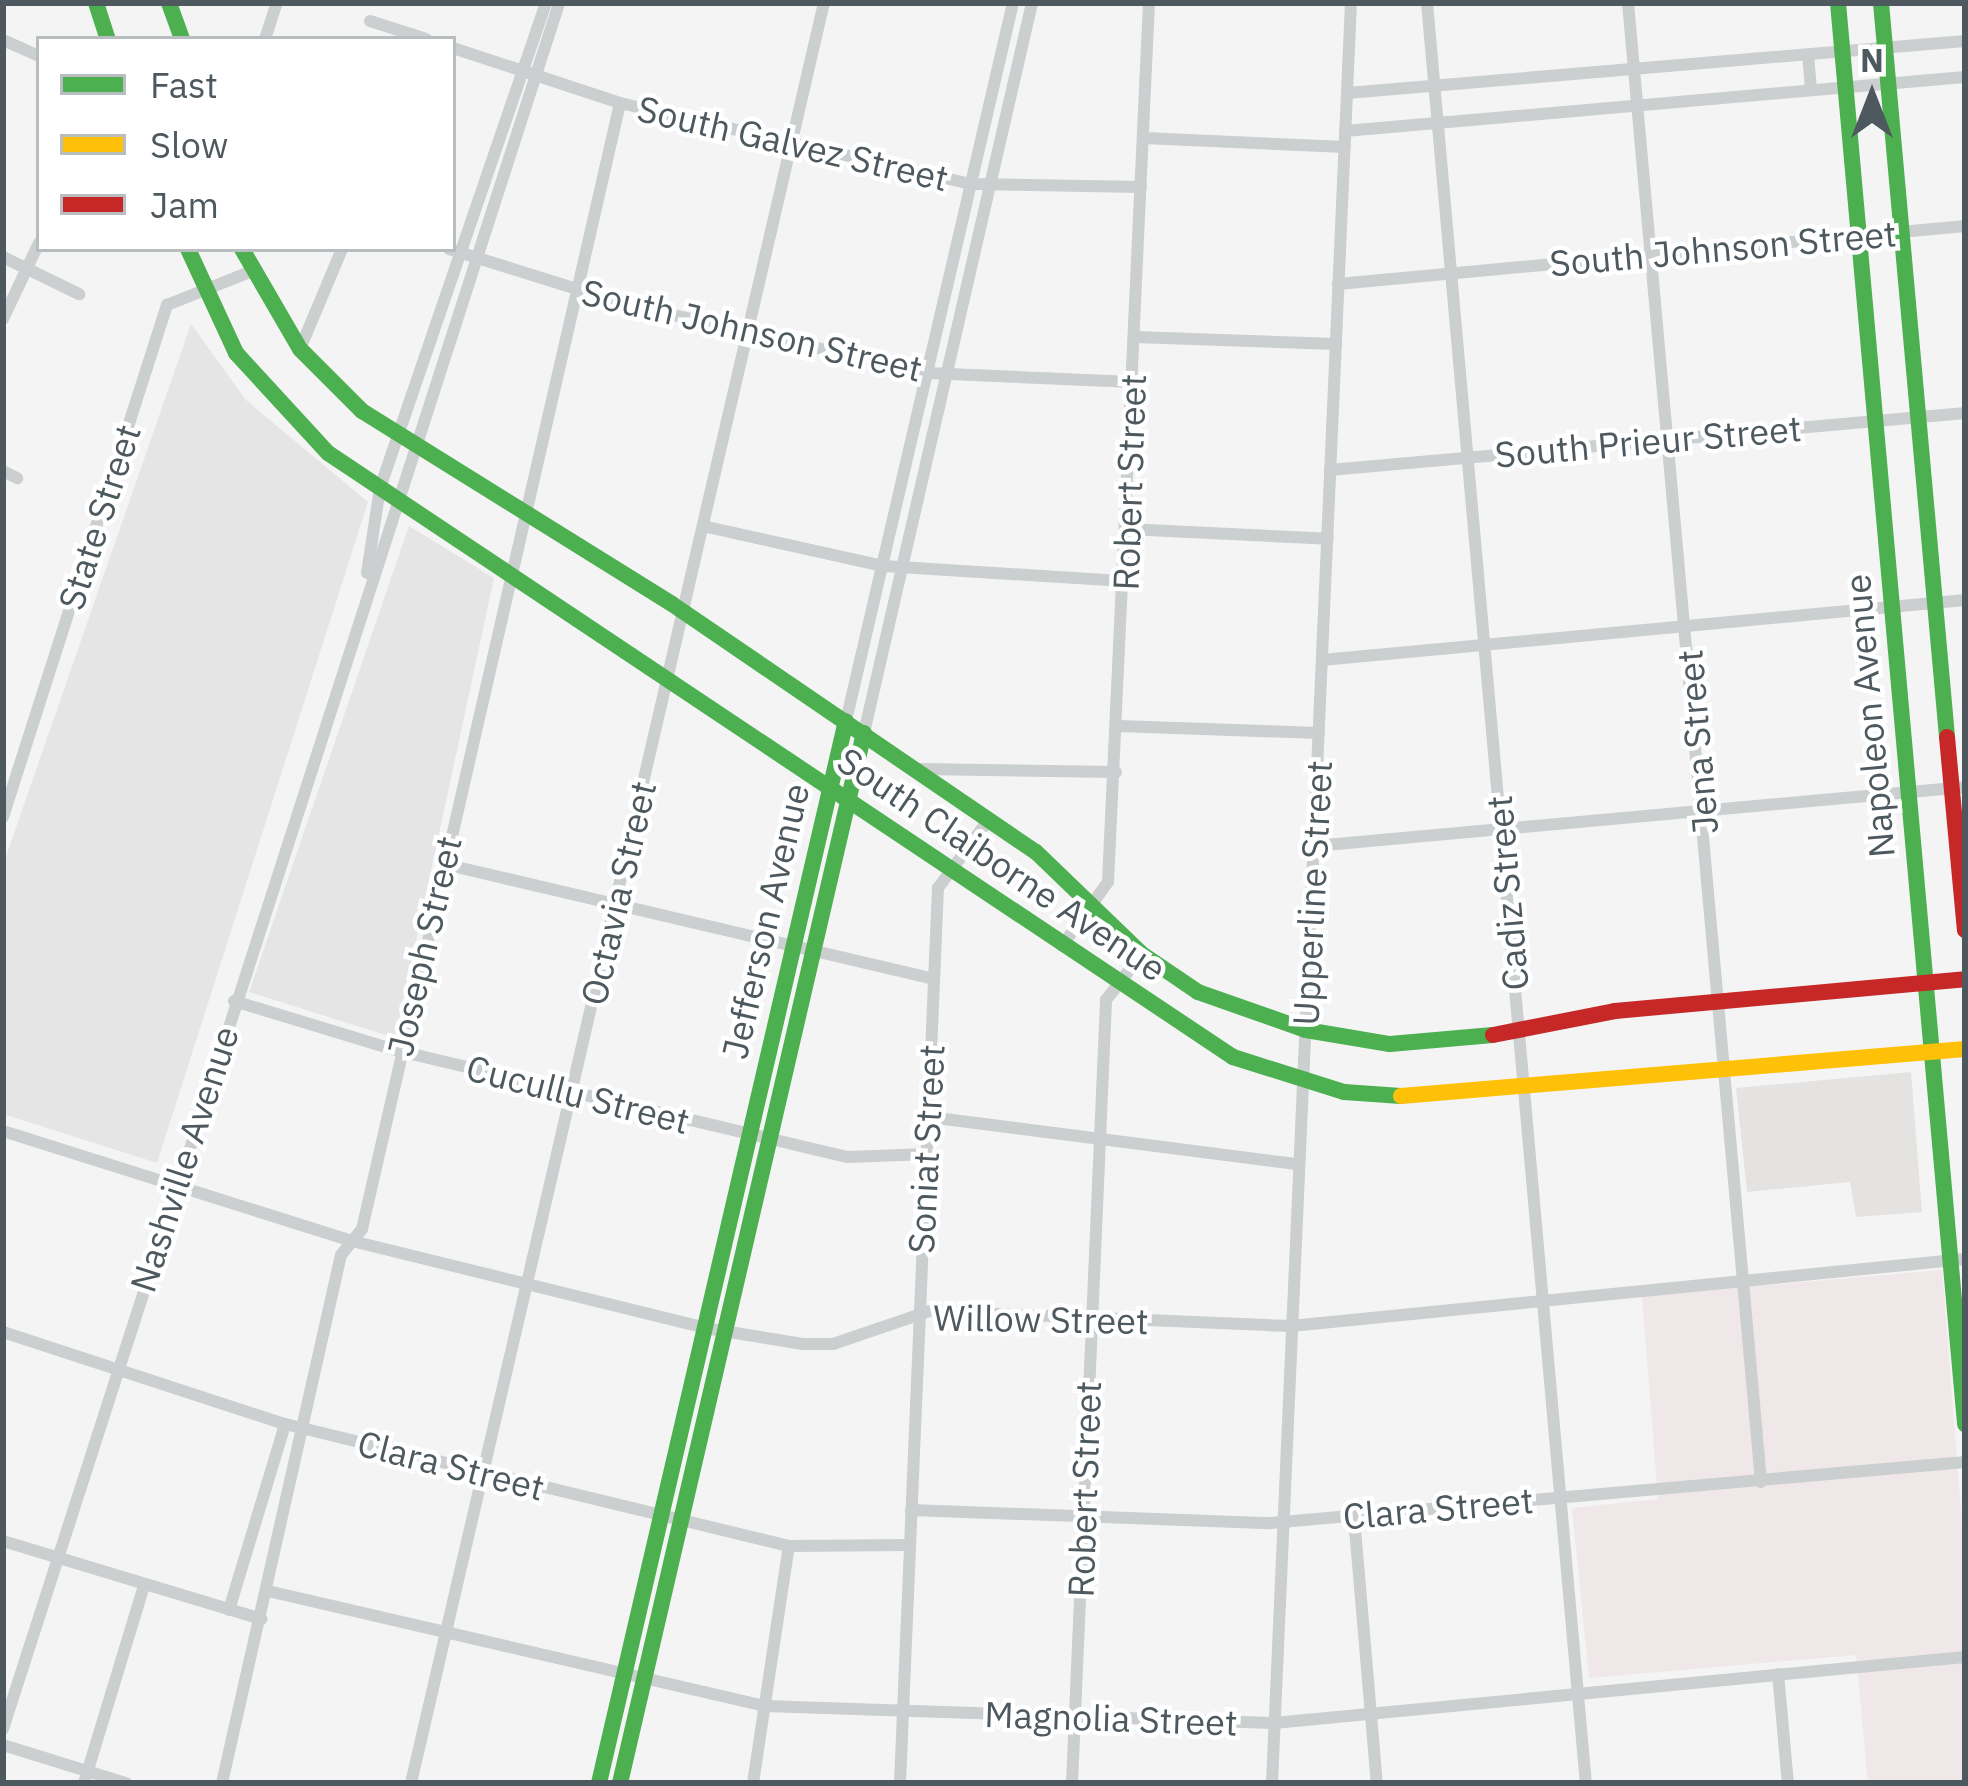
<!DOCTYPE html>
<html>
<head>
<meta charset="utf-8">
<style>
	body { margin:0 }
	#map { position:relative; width:1968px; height:1786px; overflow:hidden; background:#f4f4f4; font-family:"IBM Plex Sans",sans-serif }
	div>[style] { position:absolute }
	.commercial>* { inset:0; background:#e4e3e2 }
	.education>* { inset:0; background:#e6e5e6 }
	.medical>* { inset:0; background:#f0e7e8 }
	.street>* { height:12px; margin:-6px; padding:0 6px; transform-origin:6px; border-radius:6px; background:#cccfcf }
	.fast>* { height:16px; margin:-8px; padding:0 8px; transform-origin:8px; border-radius:8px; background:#4caf50 }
	.slow>* { height:16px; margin:-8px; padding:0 8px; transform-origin:8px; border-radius:8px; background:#ffc107 }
	.jam>* { height:16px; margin:-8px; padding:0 8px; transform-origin:8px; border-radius:8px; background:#c62828 }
	span { translate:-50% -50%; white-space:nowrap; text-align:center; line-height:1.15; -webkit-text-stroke:9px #fff; paint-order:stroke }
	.street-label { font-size:36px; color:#4d595e }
	.frame { position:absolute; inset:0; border:6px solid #4d595e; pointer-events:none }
	.legend { position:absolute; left:36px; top:36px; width:420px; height:216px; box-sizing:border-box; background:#fff; border:3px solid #b8bdbf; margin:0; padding:15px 21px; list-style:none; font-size:36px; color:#4d595e }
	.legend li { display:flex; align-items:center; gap:24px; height:60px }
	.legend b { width:60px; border:3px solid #b8bdbf }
	.north { position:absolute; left:1812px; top:36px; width:120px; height:120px; -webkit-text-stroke:9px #fff; paint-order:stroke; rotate:0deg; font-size:33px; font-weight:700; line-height:48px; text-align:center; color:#4d595e }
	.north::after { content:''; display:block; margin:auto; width:42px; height:54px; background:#4d595e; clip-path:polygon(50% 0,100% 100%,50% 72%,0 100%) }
</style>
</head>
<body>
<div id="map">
	<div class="commercial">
		<i style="clip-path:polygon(1911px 1072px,1922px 1212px,1856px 1217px,1850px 1182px,1747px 1192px,1736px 1088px)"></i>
	</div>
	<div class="education">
		<i style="clip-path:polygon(191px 324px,246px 400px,368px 502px,157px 1163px,3px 1114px,3px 865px)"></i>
		<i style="clip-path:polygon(409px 526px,494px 578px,395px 1038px,249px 992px)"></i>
	</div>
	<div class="medical">
		<i style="clip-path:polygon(1942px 1270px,1965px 1561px,1965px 1783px,1868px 1783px,1856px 1655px,1589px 1678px,1572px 1508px,1658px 1499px,1642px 1296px)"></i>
	</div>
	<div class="street">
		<i style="left:1427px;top:3px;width:1787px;rotate:84.9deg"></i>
		<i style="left:1628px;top:3px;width:1485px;rotate:84.86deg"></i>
		<i style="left:370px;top:21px;width:59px;rotate:17.8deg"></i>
		<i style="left:265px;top:39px;width:38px;rotate:-72deg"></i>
		<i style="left:3px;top:40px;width:39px;rotate:24deg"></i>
		<i style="left:453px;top:48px;width:176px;rotate:18.2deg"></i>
		<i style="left:620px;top:103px;width:360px;rotate:13deg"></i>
		<i style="left:971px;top:184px;width:170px;rotate:1deg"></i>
		<i style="left:1808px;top:55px;width:35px;rotate:85deg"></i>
		<i style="left:1347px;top:93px;width:620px;rotate:-4.81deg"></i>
		<i style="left:1345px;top:131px;width:622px;rotate:-4.98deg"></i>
		<i style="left:1144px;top:138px;width:201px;rotate:2.6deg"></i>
		<i style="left:449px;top:249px;width:180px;rotate:17.4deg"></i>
		<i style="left:621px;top:303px;width:314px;rotate:12.9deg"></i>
		<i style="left:927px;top:373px;width:206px;rotate:2.5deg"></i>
		<i style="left:3px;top:257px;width:85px;rotate:26deg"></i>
		<i style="left:1338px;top:284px;width:630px;rotate:-5.29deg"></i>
		<i style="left:3px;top:319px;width:84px;rotate:-64.7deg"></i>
		<i style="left:1135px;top:337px;width:201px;rotate:2deg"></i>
		<i style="left:300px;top:349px;width:108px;rotate:-67.2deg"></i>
		<i style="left:1330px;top:470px;width:638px;rotate:-5.13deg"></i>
		<i style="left:3px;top:471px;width:16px;rotate:27deg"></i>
		<i style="left:703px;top:526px;width:185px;rotate:12.5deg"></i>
		<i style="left:884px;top:566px;width:241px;rotate:3.6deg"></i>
		<i style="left:1127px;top:529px;width:201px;rotate:2.8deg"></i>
		<i style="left:367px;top:573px;width:86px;rotate:-81.3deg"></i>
		<i style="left:380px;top:488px;width:513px;rotate:-71.11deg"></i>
		<i style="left:1322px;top:660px;width:646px;rotate:-5.33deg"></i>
		<i style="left:846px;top:721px;width:737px;rotate:-76.91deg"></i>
		<i style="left:1118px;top:726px;width:201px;rotate:2deg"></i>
		<i style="left:864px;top:733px;width:749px;rotate:-77.04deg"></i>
		<i style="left:919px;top:769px;width:197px;rotate:0.9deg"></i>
		<i style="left:3px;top:817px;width:538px;rotate:-72.24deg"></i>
		<i style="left:167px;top:305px;width:92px;rotate:-21.8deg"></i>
		<i style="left:1315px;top:846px;width:653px;rotate:-5.19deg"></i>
		<i style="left:444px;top:864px;width:503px;rotate:13.21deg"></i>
		<i style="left:1062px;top:946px;width:79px;rotate:-54.3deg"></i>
		<i style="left:1108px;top:882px;width:880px;rotate:-87.33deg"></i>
		<i style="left:234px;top:1001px;width:172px;rotate:16.9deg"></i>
		<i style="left:399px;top:1051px;width:461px;rotate:13.3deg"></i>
		<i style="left:848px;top:1157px;width:79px;rotate:-2.2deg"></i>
		<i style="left:929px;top:1117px;width:372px;rotate:7.3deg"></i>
		<i style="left:3px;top:1131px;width:366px;rotate:17.5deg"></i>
		<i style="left:352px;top:1241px;width:364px;rotate:13.8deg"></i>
		<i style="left:705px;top:1328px;width:99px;rotate:9.3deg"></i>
		<i style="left:803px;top:1344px;width:30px"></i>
		<i style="left:833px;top:1344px;width:102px;rotate:-18.8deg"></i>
		<i style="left:930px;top:1311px;width:361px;rotate:2.4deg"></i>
		<i style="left:1291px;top:1326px;width:677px;rotate:-5.68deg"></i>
		<i style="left:3px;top:1332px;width:297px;rotate:18.1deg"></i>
		<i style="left:285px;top:1424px;width:519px;rotate:13.61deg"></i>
		<i style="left:789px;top:1546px;width:120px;rotate:-0.5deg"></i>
		<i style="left:911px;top:1510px;width:359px;rotate:2.1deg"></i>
		<i style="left:1270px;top:1523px;width:698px;rotate:-5.02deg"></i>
		<i style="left:1354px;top:1517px;width:267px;rotate:85.1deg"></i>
		<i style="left:3px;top:1541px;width:270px;rotate:16.8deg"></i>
		<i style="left:268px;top:1591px;width:510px;rotate:13.03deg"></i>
		<i style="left:765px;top:1706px;width:509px;rotate:1.91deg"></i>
		<i style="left:1274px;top:1723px;width:694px;rotate:-5.46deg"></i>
		<i style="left:229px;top:1610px;width:194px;rotate:-73.2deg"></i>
		<i style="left:1778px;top:1674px;width:109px;rotate:84.8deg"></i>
		<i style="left:3px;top:1729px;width:1813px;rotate:-72.14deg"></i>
		<i style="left:3px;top:1745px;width:129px;rotate:17.2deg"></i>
		<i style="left:84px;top:1783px;width:206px;rotate:-73.1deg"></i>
		<i style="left:222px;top:1783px;width:541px;rotate:-77.3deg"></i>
		<i style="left:341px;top:1255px;width:33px;rotate:-51deg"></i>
		<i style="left:362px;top:1229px;width:1155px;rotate:-77.09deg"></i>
		<i style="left:411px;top:1783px;width:1827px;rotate:-76.94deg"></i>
		<i style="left:753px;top:1783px;width:240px;rotate:-81.4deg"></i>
		<i style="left:900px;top:1783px;width:896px;rotate:-87.57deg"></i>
		<i style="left:938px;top:888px;width:86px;rotate:-53.5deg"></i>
		<i style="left:1072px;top:1783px;width:784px;rotate:-87.51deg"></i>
		<i style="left:1106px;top:1000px;width:58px;rotate:-52deg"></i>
		<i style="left:1272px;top:1783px;width:1782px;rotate:-87.46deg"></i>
	</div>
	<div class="fast">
		<i style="left:96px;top:3px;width:38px;rotate:72deg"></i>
		<i style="left:169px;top:3px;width:38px;rotate:70deg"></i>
		<i style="left:1838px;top:3px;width:1427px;rotate:84.89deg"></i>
		<i style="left:1881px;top:3px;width:737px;rotate:84.86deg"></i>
		<i style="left:188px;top:249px;width:115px;rotate:65.2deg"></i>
		<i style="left:236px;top:353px;width:136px;rotate:47.4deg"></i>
		<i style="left:328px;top:453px;width:1088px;rotate:33.72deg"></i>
		<i style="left:1233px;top:1057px;width:116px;rotate:17.5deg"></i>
		<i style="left:1344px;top:1092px;width:57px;rotate:4deg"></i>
		<i style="left:242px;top:249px;width:116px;rotate:59.9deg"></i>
		<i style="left:300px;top:349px;width:88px;rotate:45deg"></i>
		<i style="left:362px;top:411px;width:365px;rotate:31.9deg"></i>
		<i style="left:672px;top:604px;width:440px;rotate:34.3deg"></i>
		<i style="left:1036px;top:852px;width:147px;rotate:43.9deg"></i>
		<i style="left:1142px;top:954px;width:68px;rotate:34.2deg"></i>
		<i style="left:1198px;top:992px;width:114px;rotate:19.4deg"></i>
		<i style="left:1306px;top:1030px;width:85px;rotate:9.5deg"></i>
		<i style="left:1390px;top:1044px;width:103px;rotate:-5deg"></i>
		<i style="left:599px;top:1783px;width:1090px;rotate:-76.91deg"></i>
		<i style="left:620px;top:1783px;width:1078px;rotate:-76.92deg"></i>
	</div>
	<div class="slow">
		<i style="left:1401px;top:1096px;width:566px;rotate:-4.76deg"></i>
	</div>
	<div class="jam">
		<i style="left:1947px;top:737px;width:194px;rotate:84.7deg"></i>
		<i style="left:1493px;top:1035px;width:124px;rotate:-11.1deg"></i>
		<i style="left:1615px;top:1011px;width:351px;rotate:-5.2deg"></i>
	</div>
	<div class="street-label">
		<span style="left:793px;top:143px;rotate:13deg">South Galvez Street</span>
		<span style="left:1723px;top:248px;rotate:-5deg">South Johnson Street</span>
		<span style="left:752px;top:330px;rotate:13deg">South Johnson Street</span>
		<span style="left:1648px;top:441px;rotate:-5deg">South Prieur Street</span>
		<span style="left:1129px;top:482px;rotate:-88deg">Robert Street</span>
		<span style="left:99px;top:517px;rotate:-72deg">State Street</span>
		<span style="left:1869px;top:716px;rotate:-95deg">Napoleon Avenue</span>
		<span style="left:1697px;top:742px;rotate:-95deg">Jena Street</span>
		<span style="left:1002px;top:864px;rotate:34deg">South Claiborne Avenue</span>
		<span style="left:618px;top:893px;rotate:-77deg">Octavia Street</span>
		<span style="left:1312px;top:893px;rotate:-87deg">Upperline Street</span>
		<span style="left:1507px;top:893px;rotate:-95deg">Cadiz Street</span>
		<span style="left:765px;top:921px;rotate:-77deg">Jefferson Avenue</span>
		<span style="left:424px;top:946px;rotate:-77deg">Joseph Street</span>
		<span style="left:578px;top:1094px;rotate:14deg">Cucullu Street</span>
		<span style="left:926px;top:1149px;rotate:-87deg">Soniat Street</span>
		<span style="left:184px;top:1159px;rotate:-72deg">Nashville Avenue</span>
		<span style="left:1041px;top:1319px;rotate:1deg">Willow Street</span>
		<span style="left:451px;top:1465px;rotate:14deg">Clara Street</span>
		<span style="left:1084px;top:1489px;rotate:-88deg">Robert Street</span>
		<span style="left:1438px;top:1508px;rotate:-5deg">Clara Street</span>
		<span style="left:1111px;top:1718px;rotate:2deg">Magnolia Street</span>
	</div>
	<div class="frame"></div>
	<ul class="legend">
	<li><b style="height:15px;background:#4caf50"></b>Fast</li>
	<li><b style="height:15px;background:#ffc107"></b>Slow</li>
	<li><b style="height:15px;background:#c62828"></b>Jam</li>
	</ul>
	<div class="north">N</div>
</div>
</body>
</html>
